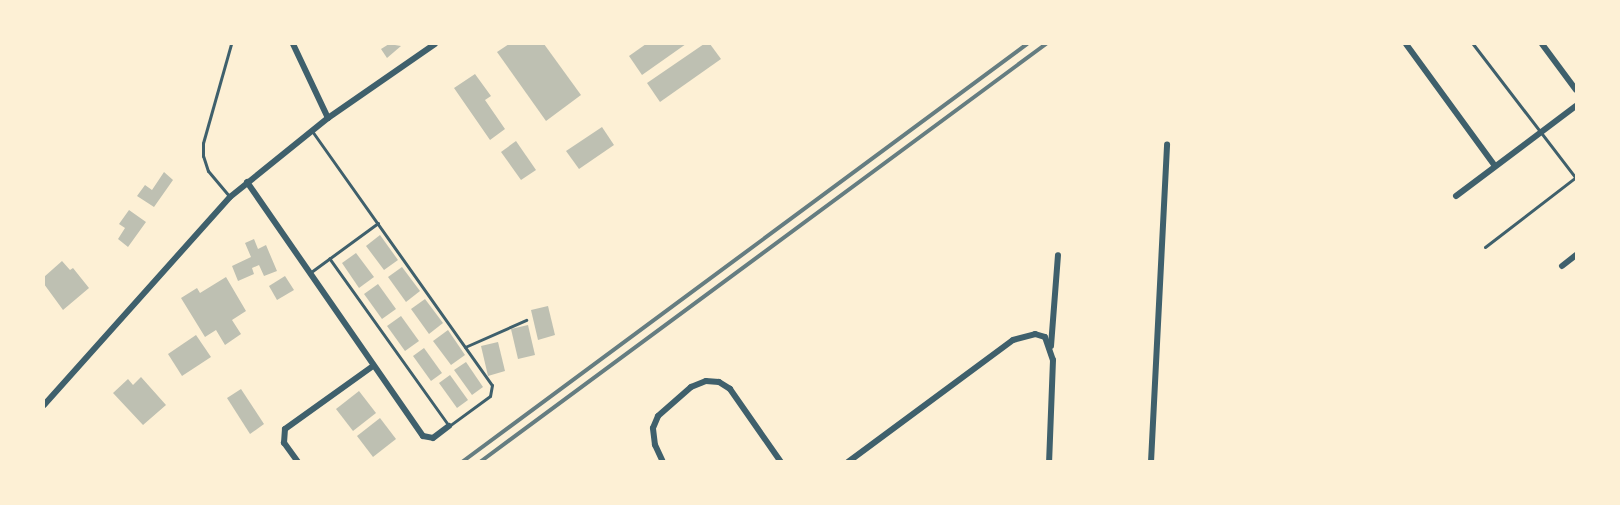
<!DOCTYPE html>
<html>
<head>
<meta charset="utf-8">
<style>
	body { margin:0 }
	#map { position:relative; width:1620px; height:505px; overflow:hidden; background:#fdf0d5; font-family:Cabin,sans-serif }
	div>[style] { position:absolute }
	.building>* { inset:0; background:#bec0b2 }
	.service>* { height:3px; margin:-1.5px; padding:0 1.5px; transform-origin:1.5px; border-radius:1.5px; background:#3f606c }
	.minor>* { height:6px; margin:-3px; padding:0 3px; transform-origin:3px; border-radius:3px; background:#3f606c }
	.rail>* { height:4px; margin:-2px; padding:0 2px; transform-origin:2px; border-radius:2px; background:#657d81 }
	span { translate:-50% -50%; white-space:nowrap; text-align:center; line-height:1.15; -webkit-text-stroke:4.5px #fdf0d5; paint-order:stroke }
	.frame { position:absolute; inset:0; border:45px solid #fdf0d5; pointer-events:none }
</style>
</head>
<body>
<div id="map">
	<div class="building">
		<i style="clip-path:polygon(389px 44px,401px 46px,387px 58px,381px 49px)"></i>
		<i style="clip-path:polygon(509px 44px,544px 44px,581px 95px,546px 121px,497px 52px)"></i>
		<i style="clip-path:polygon(646px 44px,686px 44px,642px 75px,629px 56px)"></i>
		<i style="clip-path:polygon(704px 44px,710px 44px,721px 59px,660px 102px,647px 83px)"></i>
		<i style="clip-path:polygon(475px 74px,491px 96px,485px 100px,505px 129px,490px 140px,454px 88px)"></i>
		<i style="clip-path:polygon(602px 127px,614px 145px,579px 169px,566px 151px)"></i>
		<i style="clip-path:polygon(516px 141px,536px 170px,521px 180px,501px 152px)"></i>
		<i style="clip-path:polygon(164px 172px,173px 180px,154px 207px,137px 196px,145px 185px,152px 190px)"></i>
		<i style="clip-path:polygon(129px 210px,146px 222px,128px 247px,118px 239px,125px 228px,119px 224px)"></i>
		<i style="clip-path:polygon(380px 235px,398px 260px,384px 270px,366px 246px)"></i>
		<i style="clip-path:polygon(254px 239px,258px 249px,266px 245px,277px 271px,264px 276px,259px 265px,252px 268px,254px 274px,238px 281px,232px 266px,251px 257px,245px 243px)"></i>
		<i style="clip-path:polygon(356px 253px,374px 277px,359px 288px,342px 263px)"></i>
		<i style="clip-path:polygon(62px 261px,70px 270px,73px 268px,89px 288px,63px 310px,44px 284px,44px 277px)"></i>
		<i style="clip-path:polygon(402px 267px,420px 291px,406px 302px,388px 277px)"></i>
		<i style="clip-path:polygon(285px 276px,294px 290px,277px 300px,269px 286px)"></i>
		<i style="clip-path:polygon(226px 277px,246px 311px,232px 320px,241px 334px,225px 345px,216px 330px,205px 337px,181px 298px,197px 288px,200px 293px)"></i>
		<i style="clip-path:polygon(378px 284px,396px 309px,382px 319px,364px 294px)"></i>
		<i style="clip-path:polygon(425px 299px,443px 323px,429px 334px,411px 309px)"></i>
		<i style="clip-path:polygon(548px 306px,555px 335px,538px 340px,531px 310px)"></i>
		<i style="clip-path:polygon(401px 316px,419px 341px,405px 351px,387px 326px)"></i>
		<i style="clip-path:polygon(528px 325px,535px 355px,518px 359px,511px 329px)"></i>
		<i style="clip-path:polygon(448px 330px,465px 355px,451px 365px,433px 341px)"></i>
		<i style="clip-path:polygon(196px 335px,211px 357px,182px 376px,168px 354px)"></i>
		<i style="clip-path:polygon(498px 342px,505px 371px,488px 376px,481px 346px)"></i>
		<i style="clip-path:polygon(424px 348px,442px 373px,431px 381px,413px 356px)"></i>
		<i style="clip-path:polygon(466px 362px,483px 387px,472px 395px,454px 370px)"></i>
		<i style="clip-path:polygon(450px 375px,468px 400px,457px 408px,439px 383px)"></i>
		<i style="clip-path:polygon(141px 377px,166px 405px,143px 425px,113px 393px,128px 379px,133px 385px)"></i>
		<i style="clip-path:polygon(241px 389px,264px 424px,250px 434px,227px 398px)"></i>
		<i style="clip-path:polygon(359px 391px,376px 413px,353px 431px,336px 409px)"></i>
		<i style="clip-path:polygon(380px 418px,396px 439px,373px 457px,357px 436px)"></i>
	</div>
	<div class="service">
		<i style="left:1473px;top:44px;width:169px;rotate:52.5deg"></i>
		<i style="left:312px;top:131px;width:311px;rotate:54.7deg"></i>
		<i style="left:492px;top:385px;width:11px;rotate:100deg"></i>
		<i style="left:490px;top:396px;width:51px;rotate:143.8deg"></i>
		<i style="left:449px;top:426px;width:206px;rotate:-125.5deg"></i>
		<i style="left:230px;top:197px;width:34px;rotate:-130deg"></i>
		<i style="left:208px;top:171px;width:16px;rotate:-108deg"></i>
		<i style="left:203px;top:156px;width:13px;rotate:-90deg"></i>
		<i style="left:203px;top:143px;width:103px;rotate:-74.2deg"></i>
		<i style="left:1485px;top:247px;width:115px;rotate:-37.6deg"></i>
		<i style="left:311px;top:272px;width:83px;rotate:-36.2deg"></i>
		<i style="left:465px;top:347px;width:67px;rotate:-23.9deg"></i>
	</div>
	<div class="minor">
		<i style="left:293px;top:44px;width:82px;rotate:64.7deg"></i>
		<i style="left:1406px;top:44px;width:151px;rotate:53.9deg"></i>
		<i style="left:1542px;top:44px;width:57px;rotate:53.5deg"></i>
		<i style="left:247px;top:182px;width:309px;rotate:55.3deg"></i>
		<i style="left:423px;top:436px;width:10px;rotate:11deg"></i>
		<i style="left:433px;top:438px;width:20px;rotate:-37deg"></i>
		<i style="left:1456px;top:196px;width:150px;rotate:-36.9deg"></i>
		<i style="left:1562px;top:266px;width:18px;rotate:-38deg"></i>
		<i style="left:1051px;top:346px;width:91px;rotate:-85.6deg"></i>
		<i style="left:44px;top:405px;width:279px;rotate:-48.2deg"></i>
		<i style="left:230px;top:197px;width:126px;rotate:-38.9deg"></i>
		<i style="left:328px;top:118px;width:130px;rotate:-34.7deg"></i>
		<i style="left:298px;top:462px;width:24px;rotate:-126deg"></i>
		<i style="left:284px;top:443px;width:14px;rotate:-86deg"></i>
		<i style="left:285px;top:429px;width:108px;rotate:-35.6deg"></i>
		<i style="left:663px;top:462px;width:19px;rotate:-115deg"></i>
		<i style="left:655px;top:445px;width:17px;rotate:-97deg"></i>
		<i style="left:653px;top:428px;width:13px;rotate:-67deg"></i>
		<i style="left:658px;top:416px;width:44px;rotate:-41.3deg"></i>
		<i style="left:691px;top:387px;width:16px;rotate:-22deg"></i>
		<i style="left:706px;top:381px;width:13px;rotate:4deg"></i>
		<i style="left:719px;top:382px;width:13px;rotate:32deg"></i>
		<i style="left:730px;top:389px;width:89px;rotate:55.1deg"></i>
		<i style="left:848px;top:462px;width:205px;rotate:-36.5deg"></i>
		<i style="left:1013px;top:340px;width:23px;rotate:-15deg"></i>
		<i style="left:1035px;top:334px;width:10px;rotate:17deg"></i>
		<i style="left:1045px;top:337px;width:24px;rotate:71deg"></i>
		<i style="left:1053px;top:360px;width:102px;rotate:92.2deg"></i>
		<i style="left:1151px;top:462px;width:318px;rotate:-87.1deg"></i>
	</div>
	<div class="rail">
		<i style="left:462px;top:462px;width:703px;rotate:-36.49deg"></i>
		<i style="left:480px;top:462px;width:704px;rotate:-36.45deg"></i>
	</div>
	<div class="frame"></div>
</div>
</body>
</html>
